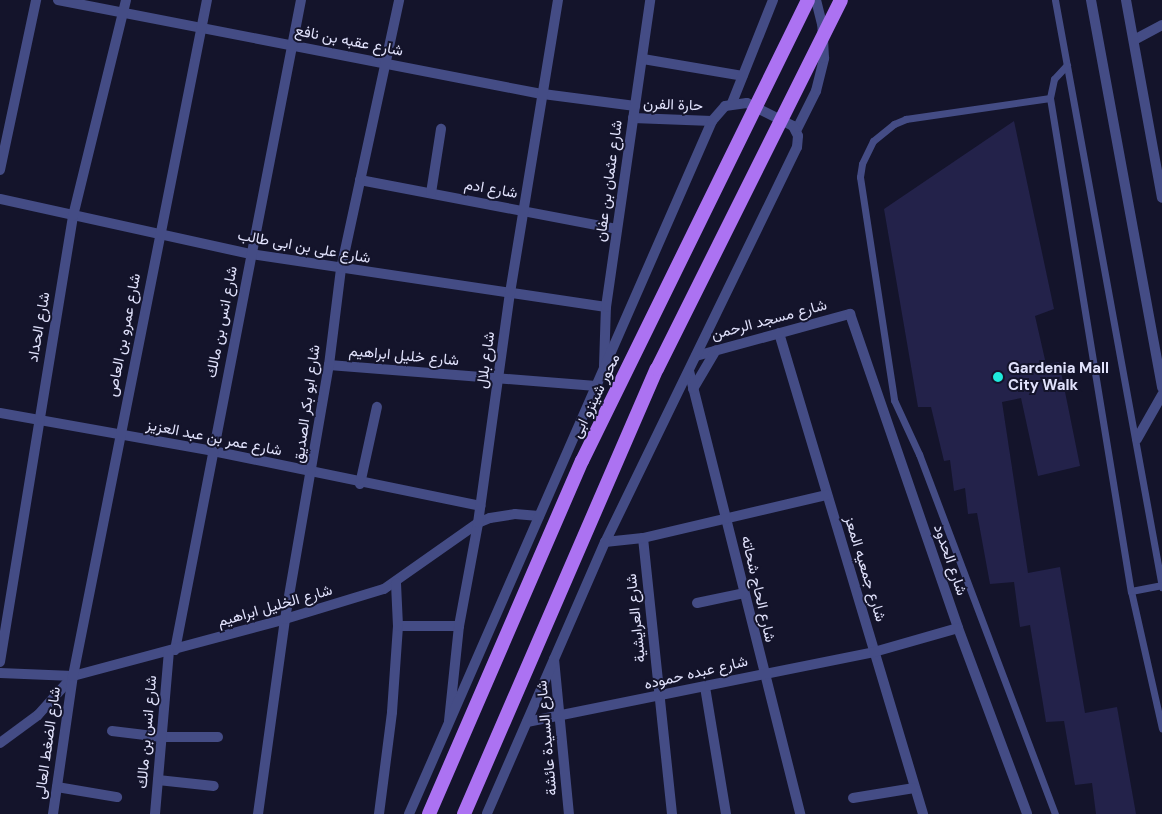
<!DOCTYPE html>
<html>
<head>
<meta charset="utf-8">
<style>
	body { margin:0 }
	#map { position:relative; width:1162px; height:814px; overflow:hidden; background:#14142b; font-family:"DM Sans",Vazirmatn,sans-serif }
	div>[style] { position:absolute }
	.building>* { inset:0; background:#23224a }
	.service>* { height:7px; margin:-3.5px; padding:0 3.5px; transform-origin:3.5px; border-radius:3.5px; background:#444c85 }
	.minor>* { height:10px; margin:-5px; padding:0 5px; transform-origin:5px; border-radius:5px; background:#444c85 }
	.tertiary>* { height:10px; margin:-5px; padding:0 5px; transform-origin:5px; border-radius:5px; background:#444c85 }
	.primary-bridge>* { height:14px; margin:-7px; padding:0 7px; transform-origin:7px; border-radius:7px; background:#ac72f2 }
	.dots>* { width:14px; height:14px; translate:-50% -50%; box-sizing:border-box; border:2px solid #14142b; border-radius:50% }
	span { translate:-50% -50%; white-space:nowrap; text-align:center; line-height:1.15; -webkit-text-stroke:4px #14142b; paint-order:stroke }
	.street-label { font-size:15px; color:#e1e2fc }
	.poi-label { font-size:15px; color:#e1e2fc; font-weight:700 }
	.left { translate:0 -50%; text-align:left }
</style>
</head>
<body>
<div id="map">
	<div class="building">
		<i style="clip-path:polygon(1014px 121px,1054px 309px,1035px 316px,1046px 364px,1059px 362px,1080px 466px,1038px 476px,1021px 398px,1002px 402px,1028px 573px,1060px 567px,1085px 713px,1117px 707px,1136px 814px,1096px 814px,1092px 783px,1075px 785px,1064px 721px,1046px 722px,1030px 625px,1020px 627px,1014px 582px,990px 584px,977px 513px,968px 514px,965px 488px,954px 491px,950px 460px,944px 461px,931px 407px,918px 407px,884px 209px)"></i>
	</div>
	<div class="service">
		<i style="left:1055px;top:0;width:597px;rotate:79.67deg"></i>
		<i style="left:1067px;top:65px;width:19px;rotate:133deg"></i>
		<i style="left:1054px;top:79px;width:19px;rotate:102deg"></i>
		<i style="left:1050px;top:98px;width:500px;rotate:80.7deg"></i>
		<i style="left:1131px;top:591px;width:141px;rotate:77.3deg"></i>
		<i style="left:1050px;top:98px;width:146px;rotate:171.7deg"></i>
		<i style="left:906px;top:119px;width:13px;rotate:157deg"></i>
		<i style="left:894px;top:124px;width:27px;rotate:141deg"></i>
		<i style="left:873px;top:141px;width:25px;rotate:116deg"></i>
		<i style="left:862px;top:164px;width:13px;rotate:99deg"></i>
		<i style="left:860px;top:177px;width:226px;rotate:81.3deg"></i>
		<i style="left:894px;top:400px;width:60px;rotate:65.2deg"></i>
		<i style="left:919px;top:454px;width:385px;rotate:69.3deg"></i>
		<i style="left:1131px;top:591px;width:32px;rotate:-11deg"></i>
	</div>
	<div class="minor">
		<i style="left:58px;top:0;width:494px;rotate:11deg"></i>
		<i style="left:543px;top:94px;width:93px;rotate:7.4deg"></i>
		<i style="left:1134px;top:40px;width:32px;rotate:-28deg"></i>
		<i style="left:643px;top:59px;width:101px;rotate:9.6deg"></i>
		<i style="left:732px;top:103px;width:111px;rotate:-68.3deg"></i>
		<i style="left:633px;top:118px;width:79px;rotate:2.2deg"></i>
		<i style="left:796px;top:131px;width:45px;rotate:-63.4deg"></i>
		<i style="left:816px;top:91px;width:34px;rotate:-76deg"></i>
		<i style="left:824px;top:58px;width:34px;rotate:-93deg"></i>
		<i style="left:822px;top:24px;width:25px;rotate:-104deg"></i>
		<i style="left:0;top:170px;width:174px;rotate:-78deg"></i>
		<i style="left:360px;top:180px;width:261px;rotate:10.8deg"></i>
		<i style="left:431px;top:193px;width:65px;rotate:-81.1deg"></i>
		<i style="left:0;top:199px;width:257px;rotate:12.4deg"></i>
		<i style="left:251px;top:254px;width:359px;rotate:8.5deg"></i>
		<i style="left:779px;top:333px;width:502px;rotate:73.33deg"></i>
		<i style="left:696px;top:356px;width:160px;rotate:-15.3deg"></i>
		<i style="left:850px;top:314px;width:332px;rotate:71deg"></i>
		<i style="left:958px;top:628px;width:198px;rotate:69.6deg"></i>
		<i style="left:329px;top:365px;width:268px;rotate:4.5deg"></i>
		<i style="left:604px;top:366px;width:59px;rotate:-88.1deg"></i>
		<i style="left:606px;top:307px;width:310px;rotate:-81.8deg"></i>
		<i style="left:689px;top:371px;width:457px;rotate:75.9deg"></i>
		<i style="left:693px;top:389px;width:45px;rotate:-59.5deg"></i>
		<i style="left:0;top:413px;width:216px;rotate:10.1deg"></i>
		<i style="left:213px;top:451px;width:273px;rotate:11.6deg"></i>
		<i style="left:360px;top:484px;width:79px;rotate:-77.6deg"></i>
		<i style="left:643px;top:538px;width:278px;rotate:84deg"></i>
		<i style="left:605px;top:542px;width:38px;rotate:-6deg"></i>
		<i style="left:643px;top:538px;width:189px;rotate:-13.2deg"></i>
		<i style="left:697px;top:603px;width:48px;rotate:-12deg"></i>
		<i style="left:398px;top:626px;width:61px"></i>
		<i style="left:175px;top:650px;width:662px;rotate:-79.03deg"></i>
		<i style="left:554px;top:659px;width:156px;rotate:84.5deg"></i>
		<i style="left:0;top:662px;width:452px;rotate:-80.7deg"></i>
		<i style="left:73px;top:216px;width:222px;rotate:-76.2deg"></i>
		<i style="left:0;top:673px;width:73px;rotate:2.4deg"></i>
		<i style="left:73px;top:676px;width:220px;rotate:-15deg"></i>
		<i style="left:285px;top:619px;width:103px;rotate:-16.9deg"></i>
		<i style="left:384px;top:589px;width:115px;rotate:-35.1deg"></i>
		<i style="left:478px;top:523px;width:13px;rotate:-23deg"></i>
		<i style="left:490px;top:518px;width:25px;rotate:-9deg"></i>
		<i style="left:515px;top:514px;width:24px;rotate:5deg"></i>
		<i style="left:705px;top:687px;width:129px;rotate:80.6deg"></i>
		<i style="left:449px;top:721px;width:96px;rotate:-84deg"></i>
		<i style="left:459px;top:626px;width:105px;rotate:-79.5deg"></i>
		<i style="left:478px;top:523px;width:232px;rotate:-82.1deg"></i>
		<i style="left:510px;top:293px;width:297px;rotate:-80.7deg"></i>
		<i style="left:527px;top:722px;width:354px;rotate:-11.4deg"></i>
		<i style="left:874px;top:652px;width:87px;rotate:-15.9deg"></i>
		<i style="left:112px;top:731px;width:50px;rotate:6.8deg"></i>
		<i style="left:162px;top:737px;width:56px"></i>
		<i style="left:0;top:743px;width:47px;rotate:-36.4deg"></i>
		<i style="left:38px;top:715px;width:52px;rotate:-48.1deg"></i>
		<i style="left:158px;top:780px;width:56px;rotate:6.1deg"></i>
		<i style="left:57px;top:787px;width:61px;rotate:9.5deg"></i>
		<i style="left:853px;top:798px;width:62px;rotate:-9.3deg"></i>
		<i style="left:53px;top:814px;width:139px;rotate:-81.8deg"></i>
		<i style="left:73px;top:676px;width:689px;rotate:-78.79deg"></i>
		<i style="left:155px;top:814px;width:163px;rotate:-85.1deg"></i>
		<i style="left:258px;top:814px;width:197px;rotate:-82.1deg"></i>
		<i style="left:285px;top:619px;width:258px;rotate:-80.2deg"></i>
		<i style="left:329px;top:365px;width:97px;rotate:-82.9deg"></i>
		<i style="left:341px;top:269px;width:275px;rotate:-77.8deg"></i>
		<i style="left:379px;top:814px;width:103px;rotate:-82.7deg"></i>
		<i style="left:392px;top:712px;width:86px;rotate:-86deg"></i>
		<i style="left:398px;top:626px;width:43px;rotate:-92.7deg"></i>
	</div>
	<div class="tertiary">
		<i style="left:1091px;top:0;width:394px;rotate:79.6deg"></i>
		<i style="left:1126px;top:0;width:201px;rotate:79.7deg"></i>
		<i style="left:1137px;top:439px;width:51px;rotate:-60.4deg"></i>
		<i style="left:409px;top:814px;width:756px;rotate:-66.38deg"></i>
		<i style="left:712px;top:121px;width:20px;rotate:-49deg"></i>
		<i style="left:725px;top:106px;width:22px;rotate:-8deg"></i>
		<i style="left:747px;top:103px;width:51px;rotate:26.6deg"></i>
		<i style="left:793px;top:126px;width:11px;rotate:63deg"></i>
		<i style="left:798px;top:136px;width:11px;rotate:95deg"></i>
		<i style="left:797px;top:147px;width:439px;rotate:115.9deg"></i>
		<i style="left:605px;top:542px;width:296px;rotate:113.5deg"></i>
	</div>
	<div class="primary-bridge">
		<i style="left:429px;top:814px;width:385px;rotate:-66.6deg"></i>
		<i style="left:582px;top:461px;width:513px;rotate:-63.88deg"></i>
		<i style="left:464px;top:814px;width:485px;rotate:-66.6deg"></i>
		<i style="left:657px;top:369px;width:412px;rotate:-63.5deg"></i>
	</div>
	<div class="dots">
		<i style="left:998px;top:377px;background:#1feadc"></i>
	</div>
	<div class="street-label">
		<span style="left:349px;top:41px;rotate:11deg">شارع عقبه بن نافع</span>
		<span style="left:673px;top:105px;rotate:2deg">حارة الفرن</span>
		<span style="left:609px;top:181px;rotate:-82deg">شارع عثمان بن عفان</span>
		<span style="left:491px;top:189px;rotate:10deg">شارع ادم</span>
		<span style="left:304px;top:247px;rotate:10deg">شارع على بن ابى طالب</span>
		<span style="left:769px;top:320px;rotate:-15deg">شارع مسجد الرحمن</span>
		<span style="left:222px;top:322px;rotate:-79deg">شارع انس بن مالك</span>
		<span style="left:39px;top:327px;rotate:-80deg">شارع الحداد</span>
		<span style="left:124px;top:335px;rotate:-79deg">شارع عمرو بن العاص</span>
		<span style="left:404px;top:356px;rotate:5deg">شارع خليل ابراهيم</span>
		<span style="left:486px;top:360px;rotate:-82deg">شارع بلال</span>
		<span style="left:596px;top:396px;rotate:-64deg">محور شينزو ابى</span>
		<span style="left:307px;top:404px;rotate:-82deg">شارع ابو بكر الصديق</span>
		<span style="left:214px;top:438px;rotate:11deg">شارع عمر بن عبد العزيز</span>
		<span style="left:950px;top:560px;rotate:71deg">شارع الحدود</span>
		<span style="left:865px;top:569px;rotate:73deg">شارع جمعيه المعز</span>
		<span style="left:758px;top:589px;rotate:77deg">شارع الحاج شحاته</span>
		<span style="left:275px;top:606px;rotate:-16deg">شارع الخليل ابراهيم</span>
		<span style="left:636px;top:618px;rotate:-96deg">شارع العرايشية</span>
		<span style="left:696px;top:673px;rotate:-13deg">شارع عبده حموده</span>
		<span style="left:147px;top:732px;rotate:-85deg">شارع انس بن مالك</span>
		<span style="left:547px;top:738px;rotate:-95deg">شارع السيدة عائشة</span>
		<span style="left:48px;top:743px;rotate:-82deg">شارع الضغط العالى</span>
	</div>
	<div class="poi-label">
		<span class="left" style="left:1008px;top:377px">Gardenia Mall<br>City Walk</span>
	</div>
</div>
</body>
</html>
